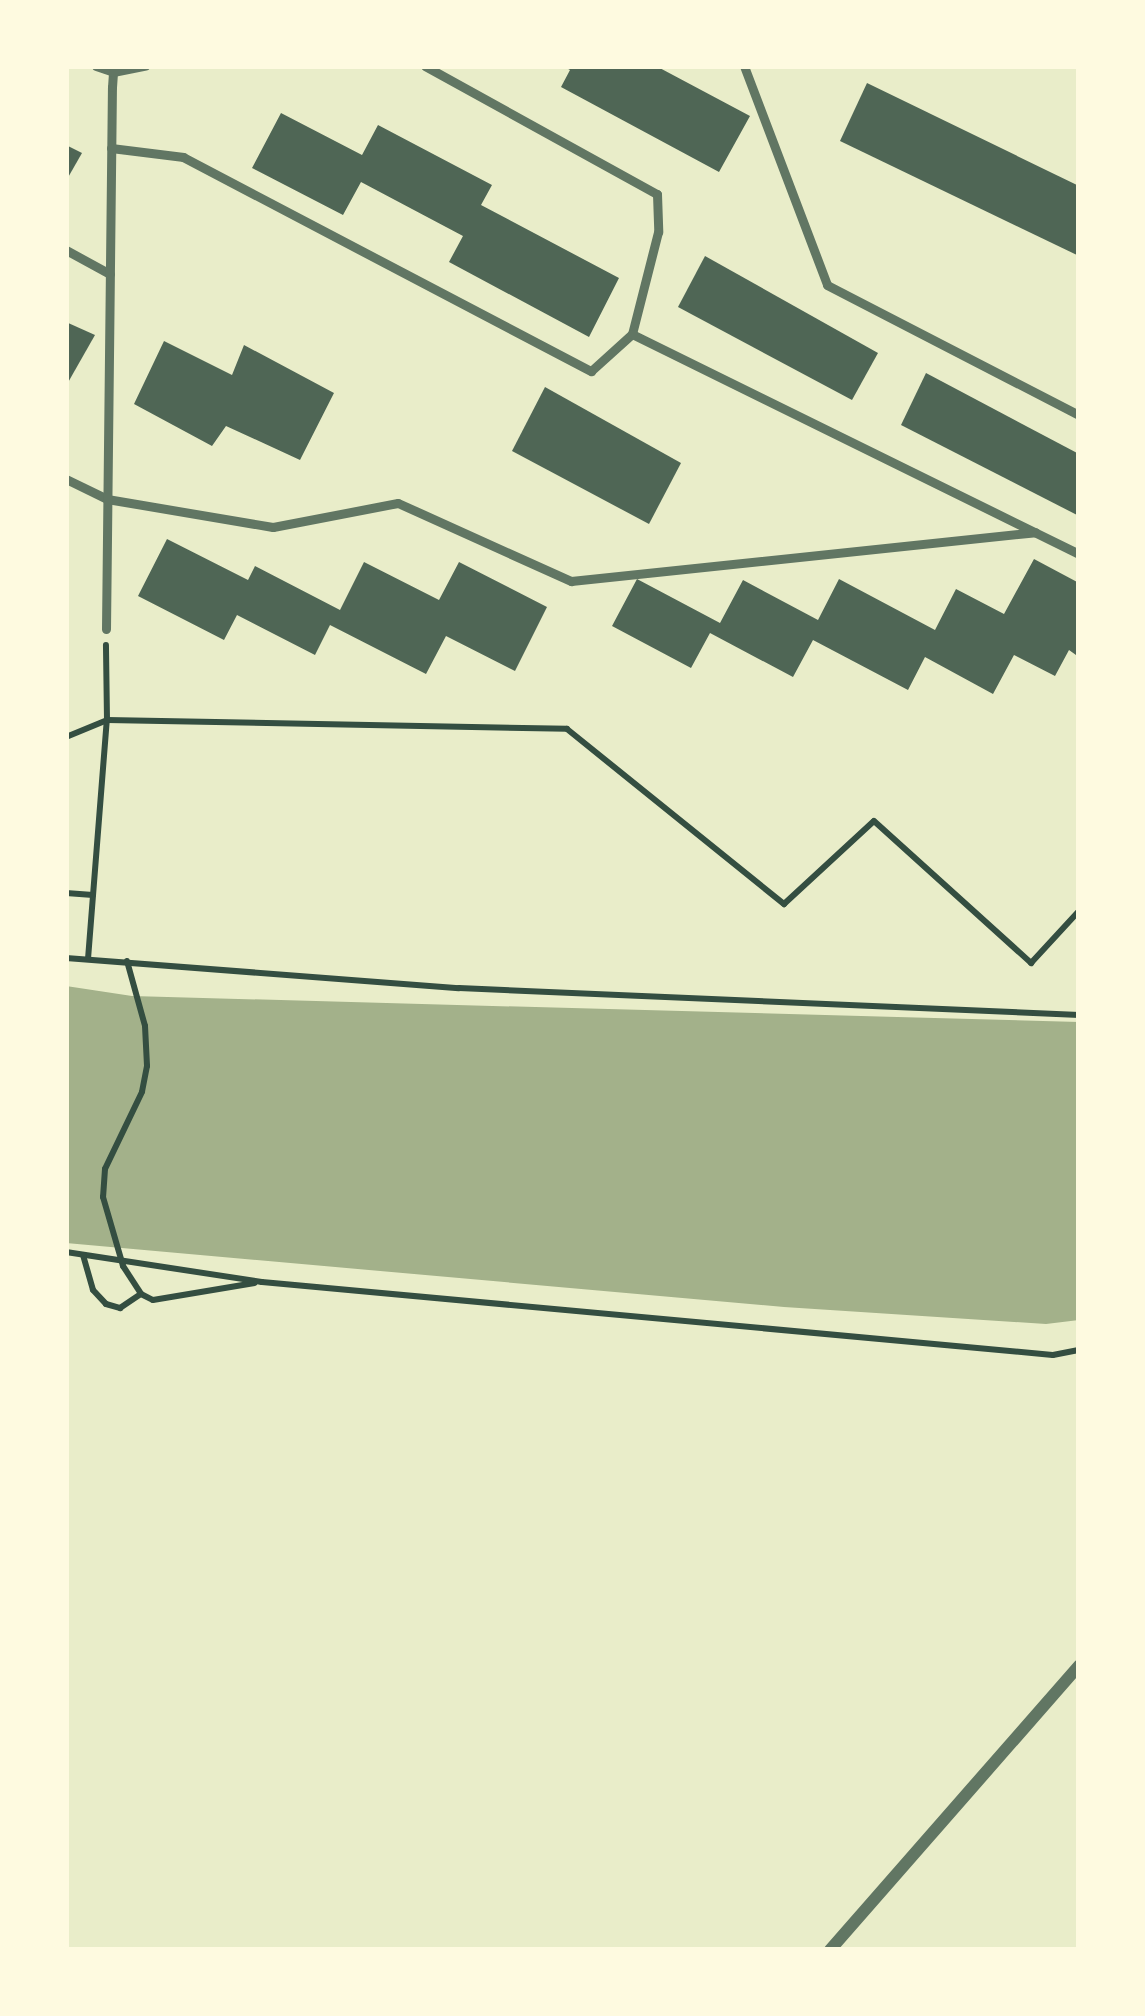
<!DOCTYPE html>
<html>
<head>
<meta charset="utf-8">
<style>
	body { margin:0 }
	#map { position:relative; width:1145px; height:2016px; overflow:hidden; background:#e9edc9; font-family:"Golos Text",sans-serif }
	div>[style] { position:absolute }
	.water>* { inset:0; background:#a3b18a }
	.building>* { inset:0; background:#4f6655 }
	.path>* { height:6px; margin:-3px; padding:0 3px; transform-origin:3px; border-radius:3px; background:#344e41 }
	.service>* { height:9px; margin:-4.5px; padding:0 4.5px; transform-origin:4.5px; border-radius:4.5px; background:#617663 }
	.minor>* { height:12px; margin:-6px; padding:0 6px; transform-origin:6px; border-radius:6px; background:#617663 }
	span { translate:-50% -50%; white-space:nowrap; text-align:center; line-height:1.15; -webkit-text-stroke:9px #fefae0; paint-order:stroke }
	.frame { position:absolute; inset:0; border:69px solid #fefae0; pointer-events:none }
</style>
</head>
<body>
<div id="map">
	<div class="water">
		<i style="clip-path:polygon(66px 986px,132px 996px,1079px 1022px,1079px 1320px,1046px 1324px,784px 1307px,66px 1243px)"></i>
	</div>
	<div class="building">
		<i style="clip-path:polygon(563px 66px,656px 66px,750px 116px,719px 172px,561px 87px,570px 70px)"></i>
		<i style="clip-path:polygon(867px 83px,1079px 186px,1079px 256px,840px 141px)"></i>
		<i style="clip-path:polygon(281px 113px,362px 155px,378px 125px,492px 185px,481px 205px,619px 278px,589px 337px,449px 262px,463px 236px,361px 182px,343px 215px,252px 168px)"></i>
		<i style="clip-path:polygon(66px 145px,82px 153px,66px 181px)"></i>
		<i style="clip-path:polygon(705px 256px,878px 353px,852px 400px,678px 307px)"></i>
		<i style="clip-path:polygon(66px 322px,95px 335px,66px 386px)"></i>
		<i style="clip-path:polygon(164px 341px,232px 375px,244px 345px,334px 393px,300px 460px,226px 426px,212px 446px,134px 404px)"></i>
		<i style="clip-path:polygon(926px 373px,1079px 454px,1079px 516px,901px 425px)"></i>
		<i style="clip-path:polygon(545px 387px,681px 463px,649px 524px,512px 451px)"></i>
		<i style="clip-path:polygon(167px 539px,248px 580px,255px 566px,340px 610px,364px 562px,439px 600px,459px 562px,547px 607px,515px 671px,446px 636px,426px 674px,330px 625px,315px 655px,237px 615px,224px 640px,138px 596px)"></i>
		<i style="clip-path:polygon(1034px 559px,1079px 583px,1079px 650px,1076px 655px,1069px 650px,1055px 676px,1014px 655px,993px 694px,925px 657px,908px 690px,813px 640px,793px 677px,710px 633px,691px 668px,612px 626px,637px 579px,720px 623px,743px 580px,818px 620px,839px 579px,935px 630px,956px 589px,1004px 614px)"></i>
	</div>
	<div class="path">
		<i style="left:66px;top:737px;width:44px;rotate:-22.5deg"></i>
		<i style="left:107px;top:720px;width:460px;rotate:1.1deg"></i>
		<i style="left:567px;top:729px;width:279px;rotate:38.9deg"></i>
		<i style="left:784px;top:904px;width:122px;rotate:-42.7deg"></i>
		<i style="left:874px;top:821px;width:212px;rotate:42.1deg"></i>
		<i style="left:1031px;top:963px;width:71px;rotate:-47.3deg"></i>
		<i style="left:66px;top:893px;width:27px;rotate:4deg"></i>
		<i style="left:66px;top:958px;width:394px;rotate:4.4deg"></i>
		<i style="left:459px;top:988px;width:621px;rotate:2.49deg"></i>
		<i style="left:88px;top:959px;width:240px;rotate:-85.5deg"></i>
		<i style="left:107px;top:720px;width:75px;rotate:-90.8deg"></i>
		<i style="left:127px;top:961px;width:67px;rotate:74.5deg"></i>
		<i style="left:145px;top:1026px;width:40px;rotate:87.1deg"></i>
		<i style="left:147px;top:1066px;width:26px;rotate:101deg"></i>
		<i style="left:142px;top:1092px;width:85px;rotate:115.7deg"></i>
		<i style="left:105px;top:1169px;width:28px;rotate:94deg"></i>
		<i style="left:103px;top:1197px;width:72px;rotate:73.8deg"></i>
		<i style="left:123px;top:1266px;width:33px;rotate:57deg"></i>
		<i style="left:141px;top:1294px;width:13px;rotate:27deg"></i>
		<i style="left:153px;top:1300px;width:103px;rotate:-9.5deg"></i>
		<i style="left:66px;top:1252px;width:198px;rotate:8.7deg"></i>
		<i style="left:262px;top:1282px;width:794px;rotate:5.27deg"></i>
		<i style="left:1053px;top:1355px;width:26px;rotate:-11deg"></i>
		<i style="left:83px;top:1255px;width:36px;rotate:74deg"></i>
		<i style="left:93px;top:1290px;width:19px;rotate:47deg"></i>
		<i style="left:106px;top:1304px;width:15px;rotate:16deg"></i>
		<i style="left:120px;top:1308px;width:25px;rotate:-34deg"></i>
	</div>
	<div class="service">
		<i style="left:96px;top:66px;width:18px;rotate:19deg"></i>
		<i style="left:425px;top:66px;width:265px;rotate:28.9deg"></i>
		<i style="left:657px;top:194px;width:38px;rotate:88deg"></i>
		<i style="left:658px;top:232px;width:105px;rotate:104.3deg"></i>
		<i style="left:744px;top:66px;width:234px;rotate:69.2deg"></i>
		<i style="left:827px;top:285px;width:284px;rotate:27.3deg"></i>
		<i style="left:111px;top:148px;width:73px;rotate:7.1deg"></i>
		<i style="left:183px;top:157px;width:461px;rotate:27.7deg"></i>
		<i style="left:591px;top:371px;width:55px;rotate:-42.1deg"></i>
		<i style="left:632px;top:334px;width:498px;rotate:26.2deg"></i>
		<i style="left:66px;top:250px;width:50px;rotate:28.6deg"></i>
		<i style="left:66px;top:479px;width:46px;rotate:26deg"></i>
		<i style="left:107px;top:499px;width:168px;rotate:9.6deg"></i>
		<i style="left:273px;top:527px;width:127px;rotate:-10.9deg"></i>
		<i style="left:398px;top:503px;width:190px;rotate:24.3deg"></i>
		<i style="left:571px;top:581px;width:467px;rotate:-6deg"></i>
		<i style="left:106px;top:629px;width:542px;rotate:-89.37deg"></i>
		<i style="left:112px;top:87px;width:15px;rotate:-86deg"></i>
		<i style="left:113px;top:72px;width:33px;rotate:-11deg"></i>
	</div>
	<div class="minor">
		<i style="left:830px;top:1950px;width:378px;rotate:-48.8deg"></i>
	</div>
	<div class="frame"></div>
</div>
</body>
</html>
